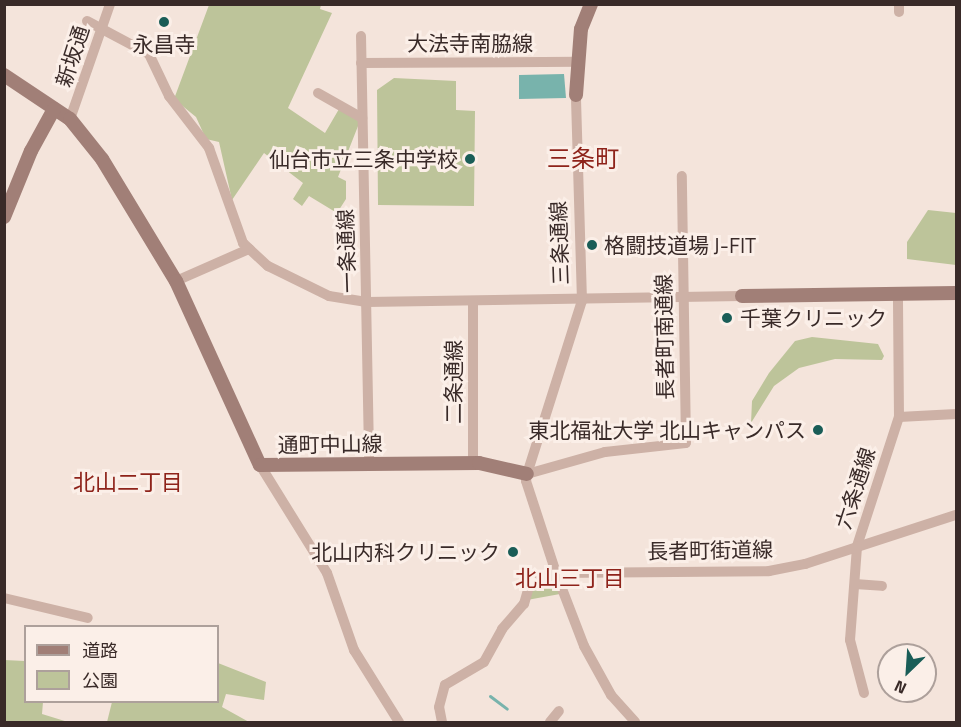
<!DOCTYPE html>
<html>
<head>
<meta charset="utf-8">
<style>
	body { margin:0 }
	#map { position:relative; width:961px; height:727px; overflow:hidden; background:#f4e4db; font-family:"Titillium Web","Noto Sans JP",sans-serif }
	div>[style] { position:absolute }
	.green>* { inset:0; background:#bdc49a }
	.water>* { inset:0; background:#78b3ac }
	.stream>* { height:3px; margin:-1.5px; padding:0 1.5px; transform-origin:1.5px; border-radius:1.5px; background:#78b3ac }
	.street>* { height:10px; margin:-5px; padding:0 5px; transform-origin:5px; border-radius:5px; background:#cdb1a6 }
	.secondary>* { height:14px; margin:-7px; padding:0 7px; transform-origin:7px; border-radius:7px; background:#a17f77 }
	.dots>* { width:16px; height:16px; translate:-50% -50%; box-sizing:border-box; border:3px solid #fbefe8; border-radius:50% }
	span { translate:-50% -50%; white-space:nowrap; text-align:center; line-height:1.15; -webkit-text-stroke:6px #fbefe8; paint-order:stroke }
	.street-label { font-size:21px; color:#392a28 }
	.poi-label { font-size:21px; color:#392a28 }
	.right { translate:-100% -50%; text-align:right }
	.left { translate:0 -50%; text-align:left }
	.neighbourhood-label { font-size:22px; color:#8e231a }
	.quarter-label { font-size:24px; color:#8e231a }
	.frame { position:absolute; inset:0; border:6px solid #392a28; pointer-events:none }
	.legend { position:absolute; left:24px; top:625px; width:195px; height:78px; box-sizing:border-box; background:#fbefe8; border:2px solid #ada09b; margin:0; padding:8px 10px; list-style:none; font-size:18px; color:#392a28 }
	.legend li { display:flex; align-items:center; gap:12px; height:30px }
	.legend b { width:30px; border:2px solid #ada09b }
	.north { position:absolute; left:877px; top:643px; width:60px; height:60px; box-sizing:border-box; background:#fbefe8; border:2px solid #ada09b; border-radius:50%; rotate:205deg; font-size:16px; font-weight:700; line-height:24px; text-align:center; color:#392a28 }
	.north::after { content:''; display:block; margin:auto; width:21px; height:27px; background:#1a5d57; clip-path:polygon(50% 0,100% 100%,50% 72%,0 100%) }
</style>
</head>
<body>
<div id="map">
	<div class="green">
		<i style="clip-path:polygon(209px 5px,321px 5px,320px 9px,332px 13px,288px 108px,325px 133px,339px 109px,360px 121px,338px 177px,346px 181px,346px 199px,337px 213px,309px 196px,302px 206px,293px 199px,303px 183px,264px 153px,232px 200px,219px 142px,206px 139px,196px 117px,174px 99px)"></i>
		<i style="clip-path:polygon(394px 78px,456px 81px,456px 110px,475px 111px,474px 206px,378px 205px,377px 90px)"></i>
		<i style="clip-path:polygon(928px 210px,956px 213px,956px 265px,907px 259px,907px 242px)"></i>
		<i style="clip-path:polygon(812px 337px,878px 344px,884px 356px,882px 360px,835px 359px,799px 368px,774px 386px,751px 423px,752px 401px,769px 373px,795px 341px)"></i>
		<i style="clip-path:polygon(555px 576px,560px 594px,527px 600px,529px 587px)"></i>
		<i style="clip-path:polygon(4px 660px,25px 661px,26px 702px,43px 702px,42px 714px,68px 722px,5px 722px)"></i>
		<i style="clip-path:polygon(218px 663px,266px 682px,264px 700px,226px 694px,222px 707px,249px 722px,107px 722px,112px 702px,218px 702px)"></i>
	</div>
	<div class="water">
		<i style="clip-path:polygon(564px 74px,566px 98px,519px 99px,519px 75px)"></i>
	</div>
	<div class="stream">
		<i style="left:490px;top:696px;width:21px;rotate:37deg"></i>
	</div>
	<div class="street">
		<i style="left:899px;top:12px;width:8px;rotate:-90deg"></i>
		<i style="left:87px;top:21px;width:70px;rotate:28deg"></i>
		<i style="left:149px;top:54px;width:47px;rotate:64.5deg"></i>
		<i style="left:169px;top:96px;width:66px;rotate:52.4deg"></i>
		<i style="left:209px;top:148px;width:101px;rotate:70.3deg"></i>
		<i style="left:243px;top:243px;width:34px;rotate:43deg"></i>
		<i style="left:268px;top:266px;width:68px;rotate:26.2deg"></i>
		<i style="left:329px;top:296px;width:38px;rotate:9deg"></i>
		<i style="left:367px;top:302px;width:375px;rotate:-0.9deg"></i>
		<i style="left:361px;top:36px;width:428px;rotate:88.9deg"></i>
		<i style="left:361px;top:63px;width:217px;rotate:-0.3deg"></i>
		<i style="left:318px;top:93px;width:51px;rotate:29.6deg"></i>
		<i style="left:70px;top:119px;width:122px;rotate:-70.8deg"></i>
		<i style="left:176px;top:281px;width:80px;rotate:-23.7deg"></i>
		<i style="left:473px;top:301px;width:162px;rotate:90deg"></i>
		<i style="left:899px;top:417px;width:57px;rotate:-3deg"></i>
		<i style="left:260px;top:465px;width:127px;rotate:58.2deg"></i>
		<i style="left:327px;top:573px;width:82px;rotate:70.7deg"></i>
		<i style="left:354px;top:650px;width:85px;rotate:58deg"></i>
		<i style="left:527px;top:474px;width:81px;rotate:-15.8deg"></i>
		<i style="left:605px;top:452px;width:81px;rotate:-6.3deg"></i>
		<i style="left:686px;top:443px;width:267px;rotate:-90.9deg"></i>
		<i style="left:527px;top:474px;width:182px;rotate:-72.4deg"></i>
		<i style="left:582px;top:301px;width:206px;rotate:-91.7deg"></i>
		<i style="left:527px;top:474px;width:7px;rotate:98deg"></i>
		<i style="left:526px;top:481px;width:97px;rotate:71.9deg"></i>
		<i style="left:556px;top:573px;width:78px;rotate:69deg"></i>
		<i style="left:584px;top:646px;width:56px;rotate:61.1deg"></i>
		<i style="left:611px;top:695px;width:36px;rotate:48deg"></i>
		<i style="left:855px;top:584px;width:27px;rotate:4deg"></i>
		<i style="left:4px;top:598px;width:86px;rotate:13.4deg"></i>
		<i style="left:864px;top:693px;width:55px;rotate:-104.8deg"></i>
		<i style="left:850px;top:640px;width:94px;rotate:-85.7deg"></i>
		<i style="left:857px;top:546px;width:136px;rotate:-72deg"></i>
		<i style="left:899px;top:417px;width:123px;rotate:-90.5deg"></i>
		<i style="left:442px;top:722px;width:15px;rotate:-101deg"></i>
		<i style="left:439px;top:707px;width:23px;rotate:-75deg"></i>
		<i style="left:445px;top:685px;width:45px;rotate:-30.5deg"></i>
		<i style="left:484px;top:662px;width:38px;rotate:-61deg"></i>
		<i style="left:502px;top:629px;width:33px;rotate:-49deg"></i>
		<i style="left:524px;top:604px;width:25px;rotate:-74deg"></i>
		<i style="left:531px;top:580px;width:26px;rotate:-16deg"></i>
		<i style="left:556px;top:573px;width:213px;rotate:-0.5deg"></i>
		<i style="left:769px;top:571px;width:37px;rotate:-11deg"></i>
		<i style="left:805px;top:564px;width:159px;rotate:-18deg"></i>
		<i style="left:550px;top:722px;width:14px;rotate:-51deg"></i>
	</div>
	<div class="secondary">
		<i style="left:4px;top:75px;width:79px;rotate:33.7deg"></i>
		<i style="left:70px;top:119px;width:51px;rotate:51.3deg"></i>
		<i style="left:102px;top:159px;width:143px;rotate:58.8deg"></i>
		<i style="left:176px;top:281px;width:202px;rotate:65.5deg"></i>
		<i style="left:260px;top:465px;width:219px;rotate:-0.5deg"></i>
		<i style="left:479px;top:463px;width:49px;rotate:12.9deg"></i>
		<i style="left:576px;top:95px;width:66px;rotate:-85.7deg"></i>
		<i style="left:581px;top:29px;width:27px;rotate:-68deg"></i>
		<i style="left:4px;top:217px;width:71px;rotate:-67.8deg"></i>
		<i style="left:31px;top:151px;width:48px;rotate:-61.3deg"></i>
		<i style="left:742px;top:296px;width:214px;rotate:-0.8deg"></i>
	</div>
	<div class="dots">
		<i style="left:164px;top:22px;background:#1a5d57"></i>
		<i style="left:470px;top:159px;background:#1a5d57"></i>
		<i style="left:592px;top:245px;background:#1a5d57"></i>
		<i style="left:727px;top:318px;background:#1a5d57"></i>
		<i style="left:818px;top:430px;background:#1a5d57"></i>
		<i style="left:513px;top:552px;background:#1a5d57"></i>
	</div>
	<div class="street-label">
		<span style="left:470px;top:43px">大法寺南脇線</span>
		<span style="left:72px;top:56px;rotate:-72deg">新坂通</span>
		<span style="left:559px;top:243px;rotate:-92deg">三条通線</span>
		<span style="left:346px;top:251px;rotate:-92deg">一条通線</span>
		<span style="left:664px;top:337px;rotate:-91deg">長者町南通線</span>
		<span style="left:453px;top:382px;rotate:-90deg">二条通線</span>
		<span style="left:330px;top:444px;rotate:-1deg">通町中山線</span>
		<span style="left:855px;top:488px;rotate:-72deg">六条通線</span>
		<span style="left:710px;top:550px;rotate:-1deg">長者町街道線</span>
	</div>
	<div class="poi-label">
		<span style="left:164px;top:44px">永昌寺</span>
		<span class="right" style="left:458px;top:159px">仙台市立三条中学校</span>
		<span class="left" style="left:604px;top:245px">格闘技道場 J-FIT</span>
		<span class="left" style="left:740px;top:318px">千葉クリニック</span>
		<span class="right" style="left:806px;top:430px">東北福祉大学 北山キャンパス</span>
		<span class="right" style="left:500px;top:552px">北山内科クリニック</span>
	</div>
	<div class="neighbourhood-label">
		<span style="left:128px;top:483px">北山二丁目</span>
		<span style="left:570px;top:579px">北山三丁目</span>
	</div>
	<div class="quarter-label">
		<span style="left:583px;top:159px">三条町</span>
	</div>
	<div class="frame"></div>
	<ul class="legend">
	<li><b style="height:8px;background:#a17f77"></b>道路</li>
	<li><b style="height:16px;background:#bdc49a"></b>公園</li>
	</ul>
	<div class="north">N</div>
</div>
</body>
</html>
